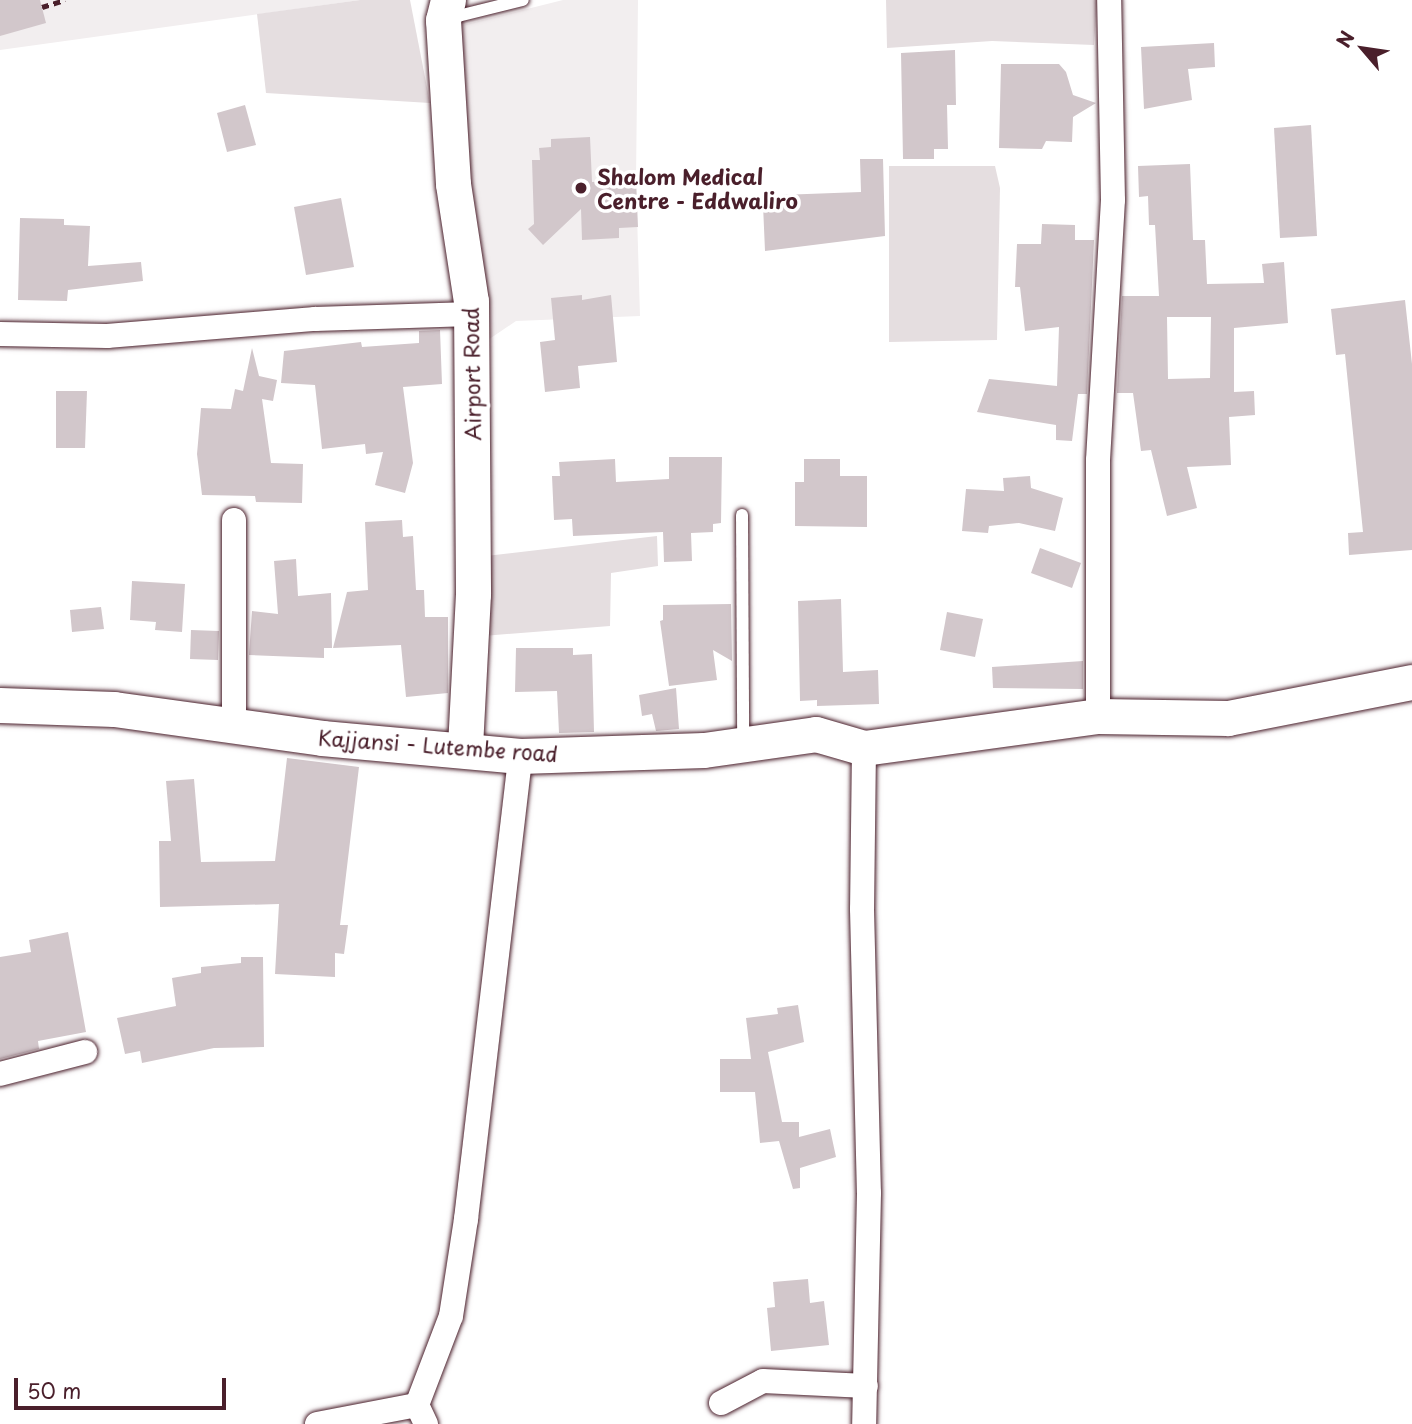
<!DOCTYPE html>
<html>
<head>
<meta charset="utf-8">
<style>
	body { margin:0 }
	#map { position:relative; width:1412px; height:1424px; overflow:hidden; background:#fff; font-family:"Playpen Sans",sans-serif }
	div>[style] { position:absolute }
	.built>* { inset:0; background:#f2eeef }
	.green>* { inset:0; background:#e5dee0 }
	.building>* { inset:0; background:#d2c7cb }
	.path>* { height:4.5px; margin-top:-2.25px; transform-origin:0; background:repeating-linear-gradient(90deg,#4a1f2b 0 7px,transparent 0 12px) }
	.roads { filter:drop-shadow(0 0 2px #4a1f2b) drop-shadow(0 0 2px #4a1f2b) }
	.lane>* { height:12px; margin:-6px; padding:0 6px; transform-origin:6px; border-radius:6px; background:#fff }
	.street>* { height:24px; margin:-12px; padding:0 12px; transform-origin:12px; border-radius:12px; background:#fff }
	.secondary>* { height:35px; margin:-17.5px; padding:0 17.5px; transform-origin:17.5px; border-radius:17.5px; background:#fff }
	.dots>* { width:19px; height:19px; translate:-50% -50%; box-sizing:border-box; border:4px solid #fff; border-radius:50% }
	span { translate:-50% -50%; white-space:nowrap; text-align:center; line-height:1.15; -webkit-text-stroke:7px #fff; paint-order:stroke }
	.poi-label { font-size:21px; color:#4a1f2b; font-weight:700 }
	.left { translate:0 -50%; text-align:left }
	.street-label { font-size:21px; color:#4a1f2b }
	.north { position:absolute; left:1328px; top:14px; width:70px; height:70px; -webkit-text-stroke:5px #fff; paint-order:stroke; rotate:299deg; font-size:19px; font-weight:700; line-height:28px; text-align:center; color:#4a1f2b }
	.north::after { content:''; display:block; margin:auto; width:24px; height:32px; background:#4a1f2b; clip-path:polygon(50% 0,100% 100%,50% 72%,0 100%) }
	.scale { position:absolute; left:14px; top:1378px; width:212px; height:32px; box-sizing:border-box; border:4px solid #4a1f2b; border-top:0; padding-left:9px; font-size:21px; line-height:24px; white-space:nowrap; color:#4a1f2b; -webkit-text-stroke:5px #fff; paint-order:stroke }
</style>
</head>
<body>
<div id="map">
	<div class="built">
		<i style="clip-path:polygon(0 0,360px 0,0 50px)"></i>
		<i style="clip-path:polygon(563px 0,638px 0,636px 180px,640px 316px,516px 321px,482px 344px,451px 28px)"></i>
	</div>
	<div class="green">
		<i style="clip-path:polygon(360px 0,410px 0,430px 103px,266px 93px,257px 14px)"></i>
		<i style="clip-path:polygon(886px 0,1097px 0,1094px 45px,992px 41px,887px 48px)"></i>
		<i style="clip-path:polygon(889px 166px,995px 166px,1000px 188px,997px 340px,889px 342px)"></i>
		<i style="clip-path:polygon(657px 536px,658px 566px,611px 573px,610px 626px,483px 636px,486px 556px)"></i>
	</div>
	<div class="building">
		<i style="clip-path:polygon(0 0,40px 0,46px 23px,0 36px)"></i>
		<i style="clip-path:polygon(1214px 43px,1215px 67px,1188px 69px,1192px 100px,1144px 109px,1141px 47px)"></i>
		<i style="clip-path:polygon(955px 50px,956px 105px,947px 105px,948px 149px,934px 149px,934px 159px,903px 159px,901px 53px)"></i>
		<i style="clip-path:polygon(1001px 64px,1059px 64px,1066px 72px,1073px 95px,1096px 103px,1073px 117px,1072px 142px,1046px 141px,1042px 149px,999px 148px)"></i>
		<i style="clip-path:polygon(245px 105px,256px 145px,227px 152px,217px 113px)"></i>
		<i style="clip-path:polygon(1311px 125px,1317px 236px,1280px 238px,1274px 128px)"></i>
		<i style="clip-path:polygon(590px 137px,592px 182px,636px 180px,638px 227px,619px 228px,619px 238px,582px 240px,581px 209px,543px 245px,528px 229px,534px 224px,532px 160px,540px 160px,539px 148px,551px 147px,551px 139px)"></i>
		<i style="clip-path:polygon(860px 159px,883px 159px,885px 236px,765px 251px,763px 205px,781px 205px,780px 195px,861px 192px)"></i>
		<i style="clip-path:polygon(evenodd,1190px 164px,1193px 240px,1205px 240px,1207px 284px,1264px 283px,1262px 264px,1284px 262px,1288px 323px,1234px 328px,1234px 392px,1254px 391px,1255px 415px,1229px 417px,1231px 465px,1187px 467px,1197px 508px,1167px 516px,1151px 450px,1141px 451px,1133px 393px,1117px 393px,1122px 296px,1159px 296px,1155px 225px,1149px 225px,1148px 196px,1139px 197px,1138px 166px,1190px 164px,1167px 317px,1211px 317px,1210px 378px,1168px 379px,1167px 317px)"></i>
		<i style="clip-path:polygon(341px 198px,354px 267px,306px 275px,294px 207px)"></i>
		<i style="clip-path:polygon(20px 218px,64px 219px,64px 225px,90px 226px,88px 266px,141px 262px,143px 281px,68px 290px,67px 301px,18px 300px)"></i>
		<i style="clip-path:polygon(1042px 224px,1075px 225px,1075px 240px,1094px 240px,1087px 394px,1078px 394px,1072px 441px,1056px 440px,1056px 425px,977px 412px,989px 379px,1057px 386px,1059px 327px,1025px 331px,1020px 287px,1015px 287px,1017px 244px,1041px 244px)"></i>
		<i style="clip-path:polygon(582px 295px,582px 300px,611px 295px,617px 362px,578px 366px,580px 388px,545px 392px,540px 342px,555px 340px,551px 298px)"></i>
		<i style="clip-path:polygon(1405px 300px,1412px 364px,1412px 550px,1349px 555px,1348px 533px,1363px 532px,1345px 354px,1336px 355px,1331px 309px)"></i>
		<i style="clip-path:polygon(440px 330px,442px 384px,403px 387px,413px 463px,405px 493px,375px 485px,383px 452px,366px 454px,365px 444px,322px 449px,315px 385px,281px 383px,284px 351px,361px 342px,362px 347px,419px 343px,419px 331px)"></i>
		<i style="clip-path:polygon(252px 348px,259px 376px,277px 380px,273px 401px,262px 399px,271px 463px,303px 464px,302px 503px,256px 502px,255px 496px,202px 495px,197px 454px,201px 408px,231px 409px,235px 389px,243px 391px)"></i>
		<i style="clip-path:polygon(56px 391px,87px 391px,85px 448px,56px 448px)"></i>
		<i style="clip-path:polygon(669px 457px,722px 457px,721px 523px,713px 524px,713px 532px,691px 533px,692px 561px,664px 562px,663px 532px,573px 536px,572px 519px,554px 520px,552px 476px,560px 476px,559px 462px,615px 459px,616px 482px,669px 479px)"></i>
		<i style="clip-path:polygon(804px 459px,840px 459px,840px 476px,867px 476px,867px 527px,795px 526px,795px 482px,804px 482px)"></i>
		<i style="clip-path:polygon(1030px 476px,1031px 488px,1063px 498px,1055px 531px,1019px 523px,989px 526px,988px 533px,962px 531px,966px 489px,1004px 491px,1003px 478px)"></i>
		<i style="clip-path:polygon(402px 520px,403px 537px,413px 536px,416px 590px,424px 590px,425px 617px,448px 617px,448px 693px,406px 697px,401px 645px,333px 648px,347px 592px,368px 590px,365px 522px)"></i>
		<i style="clip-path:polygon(1040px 548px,1081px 563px,1072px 588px,1031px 573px)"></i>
		<i style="clip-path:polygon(296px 559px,298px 596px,331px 593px,332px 648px,324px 648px,324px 658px,249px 655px,252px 611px,278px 614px,274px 561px)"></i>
		<i style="clip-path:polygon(132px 581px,185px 584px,182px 632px,155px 630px,156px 622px,130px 620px)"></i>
		<i style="clip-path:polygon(841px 599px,843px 672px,878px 670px,879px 704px,817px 706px,817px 700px,800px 701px,798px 601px)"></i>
		<i style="clip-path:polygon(731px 604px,732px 661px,713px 650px,717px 680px,669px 686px,660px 621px,663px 620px,663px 605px)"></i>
		<i style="clip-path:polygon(101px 607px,104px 629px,72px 632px,70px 610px)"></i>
		<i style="clip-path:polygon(947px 612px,983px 619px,975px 657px,940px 650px)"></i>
		<i style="clip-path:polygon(191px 630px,219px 631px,218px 660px,190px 659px)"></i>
		<i style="clip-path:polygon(516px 648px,573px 648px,573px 655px,592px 654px,594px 732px,559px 733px,557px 691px,515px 692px)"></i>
		<i style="clip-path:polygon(1083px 661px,1083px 689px,993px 688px,992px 667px)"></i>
		<i style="clip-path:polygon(676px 688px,679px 729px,656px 731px,652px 714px,642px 716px,639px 695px)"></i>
		<i style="clip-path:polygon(287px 758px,359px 767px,340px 925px,348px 925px,344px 954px,335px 953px,335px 977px,275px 974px,279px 904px,160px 907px,159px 841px,171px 841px,166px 781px,194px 779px,201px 862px,275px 861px)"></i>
		<i style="clip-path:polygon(68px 932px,86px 1032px,38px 1041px,39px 1049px,0 1059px,0 957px,31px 952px,29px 940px)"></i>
		<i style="clip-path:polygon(241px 957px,263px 957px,264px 1047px,214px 1048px,142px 1063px,140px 1051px,125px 1054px,117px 1018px,176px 1006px,172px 978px,201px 973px,201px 967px,241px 963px)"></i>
		<i style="clip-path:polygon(798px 1005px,804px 1042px,768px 1052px,782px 1122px,799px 1122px,799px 1137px,830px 1129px,836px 1157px,800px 1168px,800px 1188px,793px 1189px,779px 1141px,760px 1143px,755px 1092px,720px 1092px,720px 1059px,751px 1059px,746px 1018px,778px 1014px,777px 1008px)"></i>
		<i style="clip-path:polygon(808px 1279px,810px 1303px,824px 1301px,829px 1345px,771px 1351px,767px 1308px,775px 1307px,773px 1282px)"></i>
	</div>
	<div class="path">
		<i style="left:42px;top:7px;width:24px;rotate:-17deg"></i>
	</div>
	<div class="roads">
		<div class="lane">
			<i style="left:446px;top:19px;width:79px;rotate:-13.9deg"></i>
			<i style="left:742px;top:515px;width:227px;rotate:89.7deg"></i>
		</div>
		<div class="street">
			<i style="left:0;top:334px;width:107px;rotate:1.1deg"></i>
			<i style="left:107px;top:336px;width:209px;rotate:-4.7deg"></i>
			<i style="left:315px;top:319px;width:156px;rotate:-1.8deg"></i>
			<i style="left:234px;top:520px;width:206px;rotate:90deg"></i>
			<i style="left:1098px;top:716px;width:256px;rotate:-90deg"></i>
			<i style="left:1098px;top:460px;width:260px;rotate:-86.7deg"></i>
			<i style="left:1113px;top:200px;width:200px;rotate:-91.1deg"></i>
			<i style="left:864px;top:748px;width:161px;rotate:90.7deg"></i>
			<i style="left:862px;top:909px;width:284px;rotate:88.6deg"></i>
			<i style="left:869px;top:1193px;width:231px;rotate:91.2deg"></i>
			<i style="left:0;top:1074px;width:88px;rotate:-14.5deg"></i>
			<i style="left:721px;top:1403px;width:47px;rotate:-27.6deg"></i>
			<i style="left:763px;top:1381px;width:103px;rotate:2.8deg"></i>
			<i style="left:317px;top:1424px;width:102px;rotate:-10.8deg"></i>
			<i style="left:426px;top:1424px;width:21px;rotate:-115deg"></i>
			<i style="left:417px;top:1405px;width:95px;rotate:-69.1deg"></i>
			<i style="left:451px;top:1316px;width:98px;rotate:-81.2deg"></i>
			<i style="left:466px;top:1219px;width:466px;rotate:-83.3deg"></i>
		</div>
		<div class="secondary">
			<i style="left:448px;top:0;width:21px;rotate:104deg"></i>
			<i style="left:443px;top:20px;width:164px;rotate:86.5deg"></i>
			<i style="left:453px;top:184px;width:118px;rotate:81.3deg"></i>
			<i style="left:471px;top:301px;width:293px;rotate:89.6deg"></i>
			<i style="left:473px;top:594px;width:155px;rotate:93deg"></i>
			<i style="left:0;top:705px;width:114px;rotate:2deg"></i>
			<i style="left:114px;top:709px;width:210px;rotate:7.9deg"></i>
			<i style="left:322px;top:738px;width:199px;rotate:5.2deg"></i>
			<i style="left:520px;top:756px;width:184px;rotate:-1.9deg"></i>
			<i style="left:704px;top:750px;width:113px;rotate:-8.1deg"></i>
			<i style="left:816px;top:734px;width:50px;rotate:16.3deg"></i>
			<i style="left:864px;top:748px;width:236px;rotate:-7.8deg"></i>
			<i style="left:1098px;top:716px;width:130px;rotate:0.9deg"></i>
			<i style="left:1228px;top:718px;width:187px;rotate:-11.1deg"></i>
		</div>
	</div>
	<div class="dots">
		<i style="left:581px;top:188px;background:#4a1f2b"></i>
	</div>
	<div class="poi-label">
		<span class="left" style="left:597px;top:188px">Shalom Medical<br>Centre - Eddwaliro</span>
	</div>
	<div class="street-label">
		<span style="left:471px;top:374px;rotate:-91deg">Airport Road</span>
		<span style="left:438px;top:745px;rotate:4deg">Kajjansi - Lutembe road</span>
	</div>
	<div class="north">N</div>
	<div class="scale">50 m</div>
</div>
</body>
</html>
